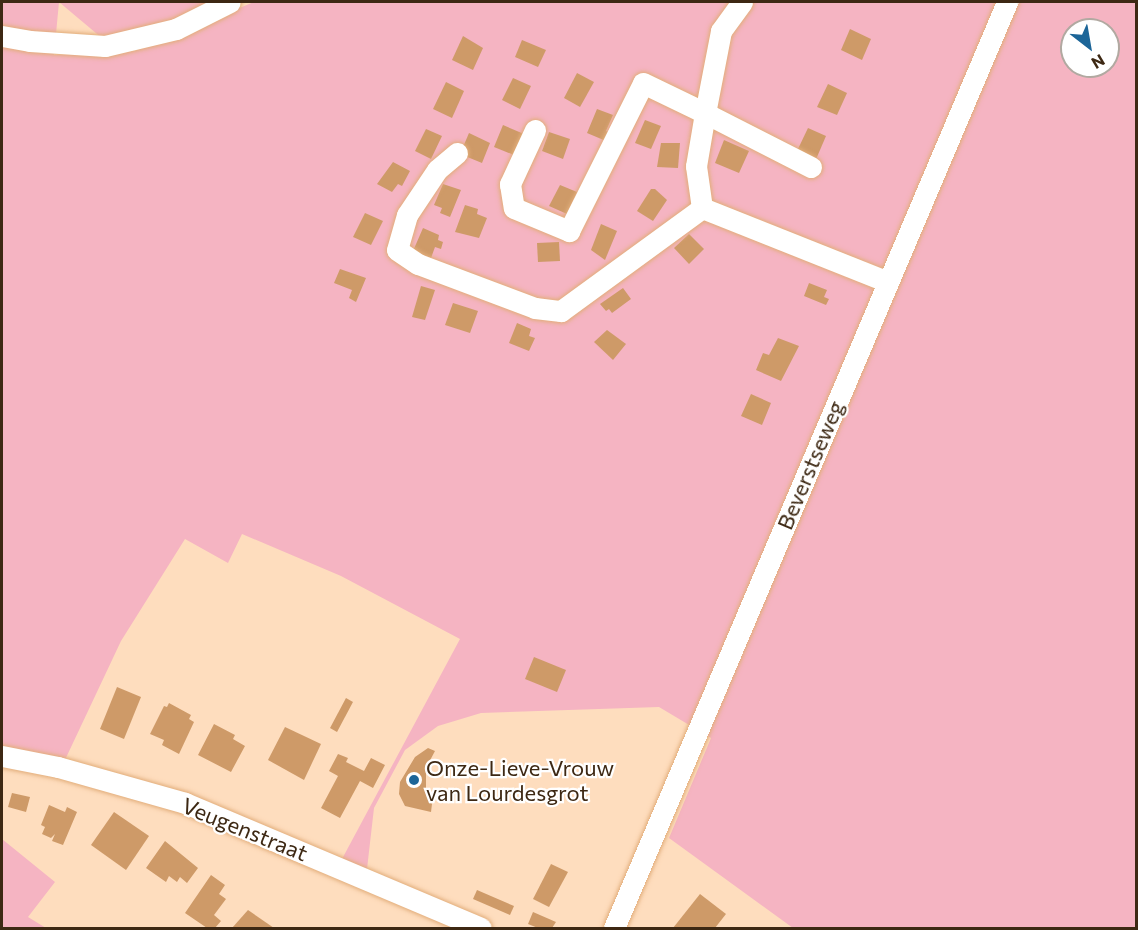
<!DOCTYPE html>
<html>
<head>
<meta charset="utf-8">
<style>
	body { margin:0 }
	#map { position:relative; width:1138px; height:930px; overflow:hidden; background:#feddbe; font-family:Commissioner,sans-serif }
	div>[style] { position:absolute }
	.green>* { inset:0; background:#f5b4c2 }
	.building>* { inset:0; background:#ce9a68 }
	.roads { filter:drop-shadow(0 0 2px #e2ad7a) drop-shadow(0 0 2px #e2ad7a) }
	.minor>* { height:21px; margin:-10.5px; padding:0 10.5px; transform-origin:10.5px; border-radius:10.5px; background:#fff }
	.dots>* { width:16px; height:16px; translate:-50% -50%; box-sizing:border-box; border:3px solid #fff; border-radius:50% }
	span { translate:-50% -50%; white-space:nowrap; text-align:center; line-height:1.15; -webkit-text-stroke:4.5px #fff; paint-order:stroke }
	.street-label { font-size:22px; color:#3d2813 }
	.poi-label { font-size:22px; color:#3d2813 }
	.left { translate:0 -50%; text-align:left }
	.frame { position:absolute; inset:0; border:3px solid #3d2813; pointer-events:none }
	.north { position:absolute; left:1060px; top:18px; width:60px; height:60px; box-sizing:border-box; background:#fff; border:2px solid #b1a9a1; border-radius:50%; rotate:149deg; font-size:16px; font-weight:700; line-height:24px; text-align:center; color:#3d2813 }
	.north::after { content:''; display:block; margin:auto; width:21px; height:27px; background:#1c6598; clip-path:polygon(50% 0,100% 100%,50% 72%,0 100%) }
</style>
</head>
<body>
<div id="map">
	<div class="green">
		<i style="clip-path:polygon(evenodd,2px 2px,59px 2px,54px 55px,135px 51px,254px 2px,1136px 2px,1136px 928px,793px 928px,669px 838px,711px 738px,659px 707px,481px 713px,438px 726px,405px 750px,374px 808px,367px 869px,342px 859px,460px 639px,341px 576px,242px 534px,228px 563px,185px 539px,121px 641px,64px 762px,2px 748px,2px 2px,1072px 30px,1108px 30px,1108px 66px,1072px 66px,1072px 30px)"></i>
		<i style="clip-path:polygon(59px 2px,214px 2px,171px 22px,103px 39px)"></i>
		<i style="clip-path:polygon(2px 839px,55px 882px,28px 917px,46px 928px,2px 928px)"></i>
	</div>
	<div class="building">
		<i style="clip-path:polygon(850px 29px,871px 39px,862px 60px,841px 50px)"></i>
		<i style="clip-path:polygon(463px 36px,483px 48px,473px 70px,452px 60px)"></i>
		<i style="clip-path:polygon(522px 40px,546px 50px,538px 67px,515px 57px)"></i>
		<i style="clip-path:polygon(577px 73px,594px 82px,580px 107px,564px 98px)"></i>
		<i style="clip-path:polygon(513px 78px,531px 86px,520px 109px,502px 100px)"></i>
		<i style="clip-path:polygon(446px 82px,464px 91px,452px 118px,433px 109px)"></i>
		<i style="clip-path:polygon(828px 84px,847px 93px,837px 115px,817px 107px)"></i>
		<i style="clip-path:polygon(597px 109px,613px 115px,606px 131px,610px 133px,606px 141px,587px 133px)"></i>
		<i style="clip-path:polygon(645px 120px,661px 126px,651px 149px,635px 143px)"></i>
		<i style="clip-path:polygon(503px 125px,524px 134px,514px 155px,494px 147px)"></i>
		<i style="clip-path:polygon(808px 128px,826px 136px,814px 164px,797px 151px)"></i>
		<i style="clip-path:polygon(426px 129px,442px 136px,431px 159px,415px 151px)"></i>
		<i style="clip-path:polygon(549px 132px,570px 139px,563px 159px,542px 151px)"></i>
		<i style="clip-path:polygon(469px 133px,490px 143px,482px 163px,460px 154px)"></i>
		<i style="clip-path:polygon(724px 140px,749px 151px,739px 173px,715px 163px)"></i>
		<i style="clip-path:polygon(661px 143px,680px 143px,678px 168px,657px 167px)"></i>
		<i style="clip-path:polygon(393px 162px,410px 171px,402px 186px,398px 184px,392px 192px,377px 184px)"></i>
		<i style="clip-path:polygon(443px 184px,461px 190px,450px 217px,440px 213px,442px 208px,434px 205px)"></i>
		<i style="clip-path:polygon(560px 185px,577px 192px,567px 214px,549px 206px)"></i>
		<i style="clip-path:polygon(651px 189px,655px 189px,667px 200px,653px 221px,637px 211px)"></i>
		<i style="clip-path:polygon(465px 205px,478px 209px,477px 214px,487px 218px,479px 238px,455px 232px)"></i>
		<i style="clip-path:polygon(365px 213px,383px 221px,371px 245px,353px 237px)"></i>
		<i style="clip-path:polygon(601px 224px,617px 231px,605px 260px,591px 250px)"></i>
		<i style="clip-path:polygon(423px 228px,439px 235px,438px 240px,443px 242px,441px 249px,435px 247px,431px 258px,413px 251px)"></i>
		<i style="clip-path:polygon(689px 234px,704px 249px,689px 264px,674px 248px)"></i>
		<i style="clip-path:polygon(559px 242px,560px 261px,538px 262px,537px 243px)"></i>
		<i style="clip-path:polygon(340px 269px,366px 278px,356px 302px,349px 298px,352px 290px,334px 283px)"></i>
		<i style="clip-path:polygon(809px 283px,827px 290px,824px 297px,829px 299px,826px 305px,804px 296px)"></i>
		<i style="clip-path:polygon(421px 286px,435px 290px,425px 320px,412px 317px)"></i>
		<i style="clip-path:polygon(623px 288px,631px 299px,612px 313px,609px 309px,606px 311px,600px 304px)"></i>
		<i style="clip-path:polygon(453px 303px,478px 311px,470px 333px,445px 325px)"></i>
		<i style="clip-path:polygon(517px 323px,531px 329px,529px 336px,535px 338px,529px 351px,509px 343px)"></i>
		<i style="clip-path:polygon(607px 330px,626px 344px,613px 360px,594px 342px)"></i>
		<i style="clip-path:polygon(778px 338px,799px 346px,781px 381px,756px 370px,763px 353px,769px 355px)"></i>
		<i style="clip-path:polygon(751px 394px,771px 403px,762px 425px,741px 416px)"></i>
		<i style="clip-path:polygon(534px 657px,566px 670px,557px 692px,525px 679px)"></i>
		<i style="clip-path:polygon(117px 687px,141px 697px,124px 739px,100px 729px)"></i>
		<i style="clip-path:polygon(346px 698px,353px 702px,337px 732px,330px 728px)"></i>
		<i style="clip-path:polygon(169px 703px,191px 715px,189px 719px,194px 722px,179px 754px,162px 745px,164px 740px,150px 734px,164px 706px,167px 707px)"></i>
		<i style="clip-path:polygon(214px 724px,235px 735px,233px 739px,245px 746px,231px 772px,198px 755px)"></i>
		<i style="clip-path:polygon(285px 727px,321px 744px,304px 780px,268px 760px)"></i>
		<i style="clip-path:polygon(428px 748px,435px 751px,426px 768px,426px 795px,432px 804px,431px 812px,405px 806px,399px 794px,400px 782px,415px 757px)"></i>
		<i style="clip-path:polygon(338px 754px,348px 758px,346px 762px,364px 771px,371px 758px,385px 765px,373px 788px,360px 781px,340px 818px,321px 808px,338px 776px,329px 771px)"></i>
		<i style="clip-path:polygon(12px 793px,30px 797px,26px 812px,8px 807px)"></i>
		<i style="clip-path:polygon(49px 805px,65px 812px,67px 807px,77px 812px,63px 845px,52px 841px,55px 834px,51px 838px,42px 834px,45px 827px,41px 825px)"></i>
		<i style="clip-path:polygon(114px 812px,149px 836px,126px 870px,91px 845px)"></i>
		<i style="clip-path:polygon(165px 841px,198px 868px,187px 883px,180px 877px,177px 882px,169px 876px,166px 882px,146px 868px)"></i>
		<i style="clip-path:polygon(551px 864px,568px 872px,549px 907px,533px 899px)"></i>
		<i style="clip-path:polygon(211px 875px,225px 885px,219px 894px,226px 899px,214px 915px,221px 921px,215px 928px,207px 928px,185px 913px)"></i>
		<i style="clip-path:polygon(477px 890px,514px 906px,510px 915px,473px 899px)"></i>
		<i style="clip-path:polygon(700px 894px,726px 914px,715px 928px,673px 928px)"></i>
		<i style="clip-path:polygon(248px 910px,274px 928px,232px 928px)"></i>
		<i style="clip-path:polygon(533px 912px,556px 922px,552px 928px,538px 928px,528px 924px)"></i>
	</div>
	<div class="roads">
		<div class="minor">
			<i style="left:742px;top:2px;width:36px;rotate:126deg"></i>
			<i style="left:721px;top:31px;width:84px;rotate:101deg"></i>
			<i style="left:705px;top:113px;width:119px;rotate:27deg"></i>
			<i style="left:2px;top:36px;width:28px;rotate:10deg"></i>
			<i style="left:30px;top:41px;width:75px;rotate:3.8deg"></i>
			<i style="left:105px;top:46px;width:73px;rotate:-13.5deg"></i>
			<i style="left:176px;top:29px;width:60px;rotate:-26.6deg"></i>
			<i style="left:535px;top:130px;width:60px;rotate:114.8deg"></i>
			<i style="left:510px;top:184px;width:24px;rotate:81deg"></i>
			<i style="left:514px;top:208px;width:60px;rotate:22.7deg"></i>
			<i style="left:569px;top:231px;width:165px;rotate:-63.4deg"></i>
			<i style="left:643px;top:83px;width:69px;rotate:25.8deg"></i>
			<i style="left:705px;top:113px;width:54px;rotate:99.6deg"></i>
			<i style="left:696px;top:166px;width:42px;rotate:81.9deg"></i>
			<i style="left:702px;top:208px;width:200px;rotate:21.7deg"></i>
			<i style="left:457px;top:153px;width:26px;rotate:140deg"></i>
			<i style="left:437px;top:170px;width:54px;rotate:123.7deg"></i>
			<i style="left:407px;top:215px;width:36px;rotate:106deg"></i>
			<i style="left:397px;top:250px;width:25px;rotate:34deg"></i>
			<i style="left:418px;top:264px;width:125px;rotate:20.6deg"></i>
			<i style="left:535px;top:308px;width:26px;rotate:7deg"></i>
			<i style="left:561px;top:311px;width:175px;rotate:-36.1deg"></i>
			<i style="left:2px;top:756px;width:57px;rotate:11.1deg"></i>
			<i style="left:58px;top:767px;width:132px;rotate:15.8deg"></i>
			<i style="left:185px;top:803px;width:321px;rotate:22.9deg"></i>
			<i style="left:614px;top:928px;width:1006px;rotate:-67deg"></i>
		</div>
	</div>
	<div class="dots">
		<i style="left:414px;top:780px;background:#1c6598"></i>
	</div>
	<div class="street-label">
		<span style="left:810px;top:465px;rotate:-67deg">Beverstseweg</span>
		<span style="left:245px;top:829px;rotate:22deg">Veugenstraat</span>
	</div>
	<div class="poi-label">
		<span class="left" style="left:426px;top:780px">Onze-Lieve-Vrouw<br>van Lourdesgrot</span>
	</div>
	<div class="frame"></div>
	<div class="north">N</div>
</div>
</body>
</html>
